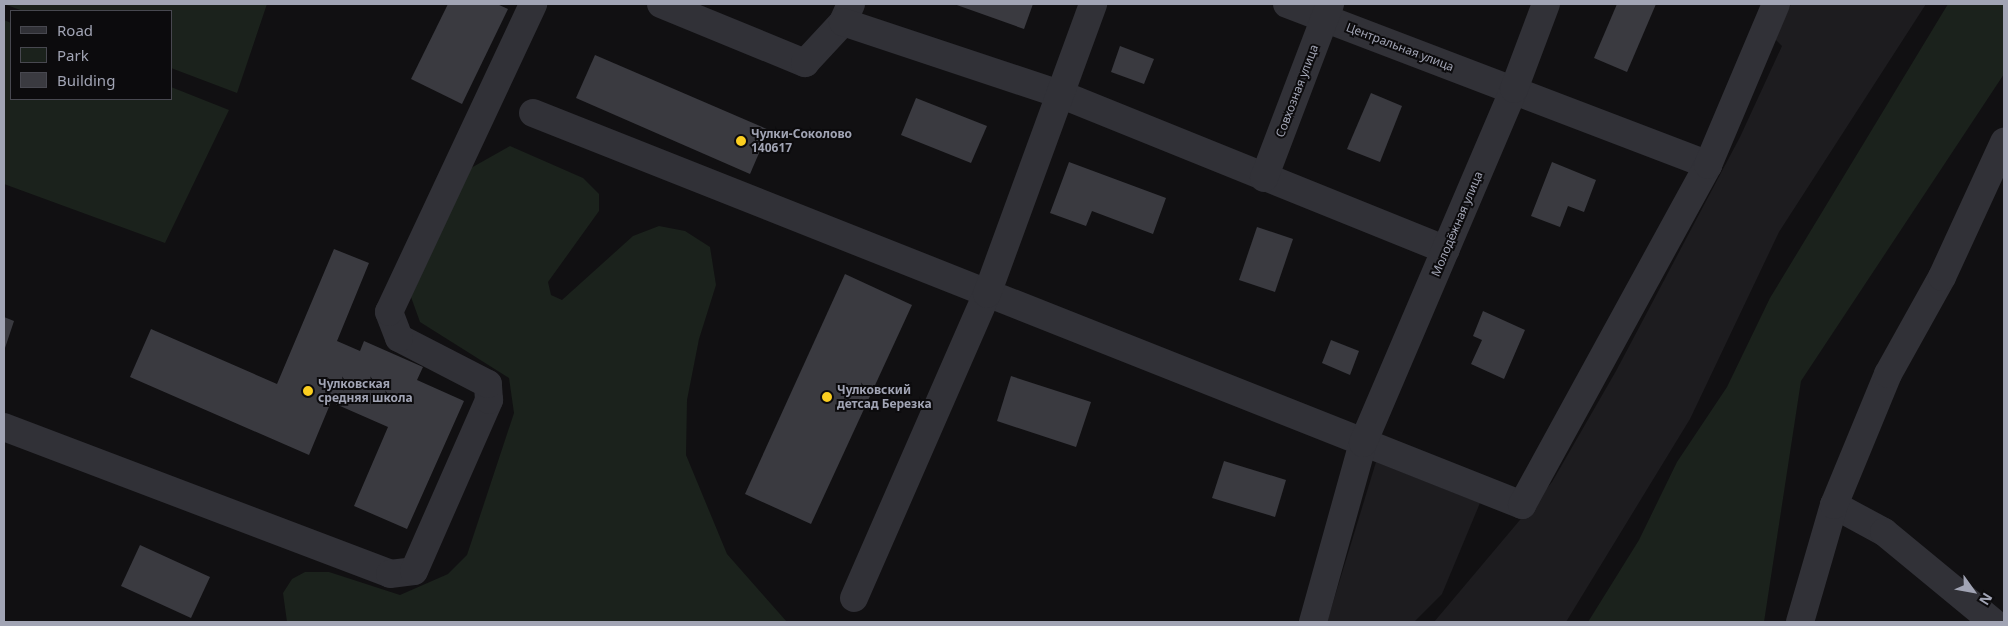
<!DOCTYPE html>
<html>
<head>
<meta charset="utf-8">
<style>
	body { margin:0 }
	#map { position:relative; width:2008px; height:626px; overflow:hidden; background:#111012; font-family:"Noto Sans",sans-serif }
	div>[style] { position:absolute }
	.built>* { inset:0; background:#1d1c1f }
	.green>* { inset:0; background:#1b221c }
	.building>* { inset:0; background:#3a3a40 }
	.minor>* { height:28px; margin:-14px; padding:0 14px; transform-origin:14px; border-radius:14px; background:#313137 }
	.dots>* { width:14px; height:14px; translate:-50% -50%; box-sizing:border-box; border:2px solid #0c0b0d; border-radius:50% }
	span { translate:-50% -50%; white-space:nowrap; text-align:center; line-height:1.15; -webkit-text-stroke:4px #0c0b0d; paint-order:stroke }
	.street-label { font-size:12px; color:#a1a4b4 }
	.poi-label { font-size:12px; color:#a1a4b4; font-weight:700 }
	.left { translate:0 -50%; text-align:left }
	.frame { position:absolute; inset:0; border:5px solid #a1a4b4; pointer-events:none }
	.legend { position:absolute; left:10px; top:10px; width:162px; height:90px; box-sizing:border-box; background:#0c0b0d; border:1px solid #484850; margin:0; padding:6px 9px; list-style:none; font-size:15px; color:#a1a4b4 }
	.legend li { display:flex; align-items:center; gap:10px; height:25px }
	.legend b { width:25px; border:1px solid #484850 }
	.north { position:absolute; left:1948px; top:566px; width:50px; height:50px; -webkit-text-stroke:4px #0c0b0d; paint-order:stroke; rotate:122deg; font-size:14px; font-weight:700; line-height:20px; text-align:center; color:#a1a4b4 }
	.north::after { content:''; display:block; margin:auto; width:18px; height:22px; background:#a1a4b4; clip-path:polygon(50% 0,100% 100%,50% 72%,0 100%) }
</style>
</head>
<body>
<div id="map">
	<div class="built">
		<i style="clip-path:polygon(1791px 4px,1926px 4px,1779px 232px,1690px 419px,1566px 622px,1434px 622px,1552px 482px,1616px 371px,1740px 137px,1782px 46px,1775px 39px)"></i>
		<i style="clip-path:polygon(1376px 462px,1480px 503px,1442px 594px,1414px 622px,1327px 622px)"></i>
	</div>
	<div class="green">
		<i style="clip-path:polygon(4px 4px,267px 4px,237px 93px,171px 68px,171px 11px,23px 11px)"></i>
		<i style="clip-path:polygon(1948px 4px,2004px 4px,2004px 74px,1801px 381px,1764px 622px,1588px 622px,1639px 540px,1677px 462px,1727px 387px,1770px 298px)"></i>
		<i style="clip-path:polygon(4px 20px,11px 23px,11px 99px,171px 99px,171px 87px,229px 110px,165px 243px,4px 184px)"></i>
		<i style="clip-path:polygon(510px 146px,583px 178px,599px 194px,599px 211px,548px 282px,551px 295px,562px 300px,633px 236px,659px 226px,685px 231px,710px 247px,716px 285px,699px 339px,687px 400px,686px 455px,727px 554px,787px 622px,287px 622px,283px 593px,292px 579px,305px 572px,329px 572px,400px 595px,448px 574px,467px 555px,514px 413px,509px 378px,420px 322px,411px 297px,471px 168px)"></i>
	</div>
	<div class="building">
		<i style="clip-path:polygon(448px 4px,497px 4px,508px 9px,462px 104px,411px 79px)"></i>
		<i style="clip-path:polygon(954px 4px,1033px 4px,1024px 29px)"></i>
		<i style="clip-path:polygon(1617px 4px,1656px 4px,1627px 72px,1594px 58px)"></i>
		<i style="clip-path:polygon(1120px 46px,1154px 59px,1144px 84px,1111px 72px)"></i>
		<i style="clip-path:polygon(595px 55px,769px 130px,750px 174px,576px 98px)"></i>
		<i style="clip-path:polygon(1371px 93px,1402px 106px,1380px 162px,1347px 149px)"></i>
		<i style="clip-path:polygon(916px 98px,987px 126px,971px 163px,901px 135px)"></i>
		<i style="clip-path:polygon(1069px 162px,1166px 198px,1153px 234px,1092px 211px,1086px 226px,1050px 213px)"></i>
		<i style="clip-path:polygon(1552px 162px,1596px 180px,1584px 212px,1568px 206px,1560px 227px,1531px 216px)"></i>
		<i style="clip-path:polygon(1257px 227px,1293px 239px,1275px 292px,1239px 280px)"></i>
		<i style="clip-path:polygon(334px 249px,369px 263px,337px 341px,360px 351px,364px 341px,423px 367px,417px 380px,464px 401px,407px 529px,354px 506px,388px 427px,331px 402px,309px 455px,130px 377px,151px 329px,277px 384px)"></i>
		<i style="clip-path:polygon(845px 274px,912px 305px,811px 524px,745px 494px)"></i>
		<i style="clip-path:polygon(1483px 311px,1525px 330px,1504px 379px,1471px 364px,1482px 340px,1473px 336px)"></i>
		<i style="clip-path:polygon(4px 317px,14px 321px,4px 351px)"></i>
		<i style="clip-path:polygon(1331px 340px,1359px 351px,1350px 375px,1322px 363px)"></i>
		<i style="clip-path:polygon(1011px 376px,1091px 402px,1076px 447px,997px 421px)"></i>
		<i style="clip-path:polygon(1224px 461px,1286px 480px,1275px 517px,1212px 498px)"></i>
		<i style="clip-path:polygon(140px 545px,210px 577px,191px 618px,121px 586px)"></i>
	</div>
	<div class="minor">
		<i style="left:661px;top:4px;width:156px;rotate:22.3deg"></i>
		<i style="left:805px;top:63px;width:56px;rotate:-47.2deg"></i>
		<i style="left:851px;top:4px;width:20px;rotate:114deg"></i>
		<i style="left:843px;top:22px;width:229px;rotate:18.4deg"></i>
		<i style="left:1060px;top:94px;width:416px;rotate:22deg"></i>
		<i style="left:1287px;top:4px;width:451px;rotate:20.9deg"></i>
		<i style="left:533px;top:113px;width:1064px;rotate:21.62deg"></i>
		<i style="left:1522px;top:505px;width:388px;rotate:-61.3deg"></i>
		<i style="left:1708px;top:165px;width:175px;rotate:-67.1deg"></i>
		<i style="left:1264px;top:178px;width:186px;rotate:-69.2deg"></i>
		<i style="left:4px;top:427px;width:413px;rotate:20.8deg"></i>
		<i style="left:390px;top:574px;width:24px;rotate:-7deg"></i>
		<i style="left:414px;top:571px;width:187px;rotate:-66.3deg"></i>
		<i style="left:489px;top:400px;width:16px;rotate:-94deg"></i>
		<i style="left:488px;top:384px;width:100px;rotate:-152.7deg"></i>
		<i style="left:399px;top:338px;width:28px;rotate:-111deg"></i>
		<i style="left:389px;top:312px;width:340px;rotate:-64.9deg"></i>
		<i style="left:1834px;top:505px;width:57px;rotate:28.4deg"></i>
		<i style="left:1884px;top:532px;width:141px;rotate:39.5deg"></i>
		<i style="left:854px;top:598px;width:332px;rotate:-66.4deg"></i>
		<i style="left:987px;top:294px;width:309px;rotate:-69.9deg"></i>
		<i style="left:1313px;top:622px;width:186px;rotate:-74.4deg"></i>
		<i style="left:1363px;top:443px;width:385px;rotate:-66.9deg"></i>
		<i style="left:1514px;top:89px;width:91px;rotate:-69.4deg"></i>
		<i style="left:1800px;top:622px;width:122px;rotate:-73.8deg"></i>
		<i style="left:1834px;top:505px;width:142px;rotate:-67.6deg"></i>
		<i style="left:1888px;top:374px;width:111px;rotate:-60.9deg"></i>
		<i style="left:1942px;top:277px;width:149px;rotate:-65.3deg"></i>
	</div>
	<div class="dots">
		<i style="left:741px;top:141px;background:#fbce20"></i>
		<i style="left:308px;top:391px;background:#fbce20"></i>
		<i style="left:827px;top:397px;background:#fbce20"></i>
	</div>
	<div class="street-label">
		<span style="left:1400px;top:47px;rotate:21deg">Центральная улица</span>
		<span style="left:1297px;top:91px;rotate:-69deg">Совхозная улица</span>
		<span style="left:1457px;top:224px;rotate:-67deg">Молодёжная улица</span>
	</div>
	<div class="poi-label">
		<span class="left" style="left:751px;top:141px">Чулки-Соколово<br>140617</span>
		<span class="left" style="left:318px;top:391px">Чулковская<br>средняя школа</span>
		<span class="left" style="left:837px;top:397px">Чулковский<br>детсад Березка</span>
	</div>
	<div class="frame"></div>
	<ul class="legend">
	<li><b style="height:6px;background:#313137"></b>Road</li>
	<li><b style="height:14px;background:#1b221c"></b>Park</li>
	<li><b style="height:14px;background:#3a3a40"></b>Building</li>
	</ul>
	<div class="north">N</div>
</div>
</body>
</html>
